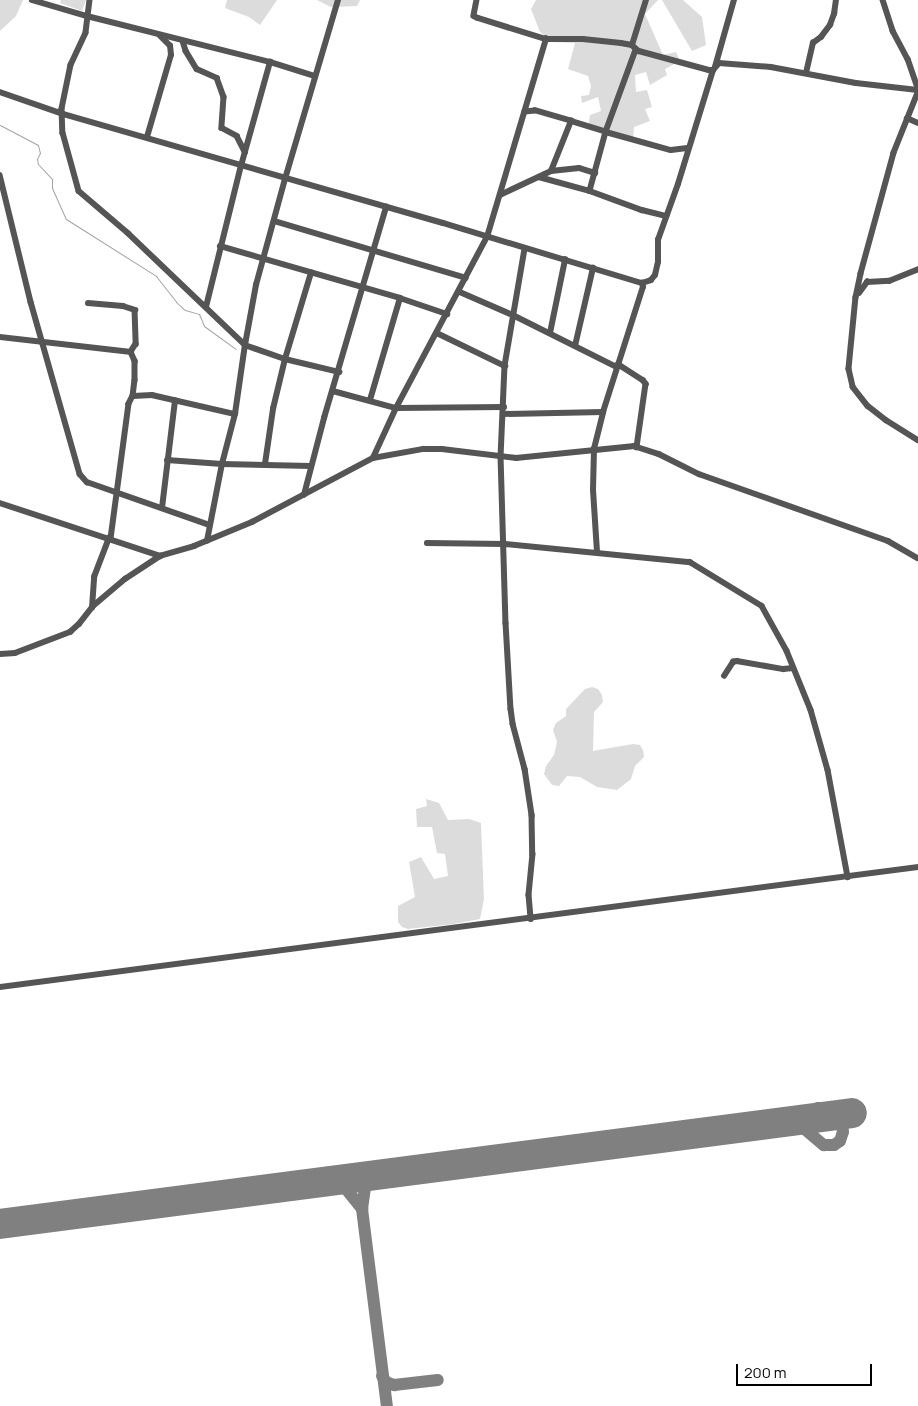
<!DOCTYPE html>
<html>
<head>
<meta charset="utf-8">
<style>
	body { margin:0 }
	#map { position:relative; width:918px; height:1406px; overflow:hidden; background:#fff; font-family:Manrope,sans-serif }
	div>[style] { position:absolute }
	.green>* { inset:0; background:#dcdcdc }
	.stream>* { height:1px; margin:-0.5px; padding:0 0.5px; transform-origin:0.5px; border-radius:0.5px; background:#a3a3a3 }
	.taxiway>* { height:12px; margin:-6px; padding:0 6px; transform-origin:6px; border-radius:6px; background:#808080 }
	.runway>* { height:30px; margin:-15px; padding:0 15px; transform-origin:15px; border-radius:15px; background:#808080 }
	.minor>* { height:5.5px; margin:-2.75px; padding:0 2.75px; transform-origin:2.75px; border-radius:2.75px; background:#555 }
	span { translate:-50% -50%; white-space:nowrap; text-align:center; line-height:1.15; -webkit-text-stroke:4px #fff; paint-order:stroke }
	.scale { position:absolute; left:736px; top:1364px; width:136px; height:22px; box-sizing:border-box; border:2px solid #000; border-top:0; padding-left:6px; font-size:15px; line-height:18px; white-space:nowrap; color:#000; -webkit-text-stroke:4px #fff; paint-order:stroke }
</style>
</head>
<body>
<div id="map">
	<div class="green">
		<i style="clip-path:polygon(0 0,23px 0,16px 16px,0 31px)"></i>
		<i style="clip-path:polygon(61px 0,86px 0,82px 11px,60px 3px)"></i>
		<i style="clip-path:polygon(227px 0,277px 0,260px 25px,249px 17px,225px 8px)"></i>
		<i style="clip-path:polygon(317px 0,360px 0,357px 6px,331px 7px)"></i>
		<i style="clip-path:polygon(536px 0,658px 0,645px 14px,663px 55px,676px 52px,680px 61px,665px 69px,667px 75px,650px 85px,646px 72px,635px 75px,636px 92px,647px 90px,652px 107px,645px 109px,650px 121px,634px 127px,633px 140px,588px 128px,590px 115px,601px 111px,598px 97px,582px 103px,581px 96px,589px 95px,591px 86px,588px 76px,568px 69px,575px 43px,552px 42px,540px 32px,531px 9px)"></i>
		<i style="clip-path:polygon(662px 0,683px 0,702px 17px,706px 45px,692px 51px)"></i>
		<i style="clip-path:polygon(592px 687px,598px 689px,602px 695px,603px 702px,594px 712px,593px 751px,633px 744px,640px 745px,643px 750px,644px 757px,635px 766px,631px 779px,617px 790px,597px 787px,580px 777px,567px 776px,559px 786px,552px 785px,544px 774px,546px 766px,554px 755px,557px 742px,553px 730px,556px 723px,566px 716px,566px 709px,585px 689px)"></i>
		<i style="clip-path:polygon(426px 799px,439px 803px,448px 820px,469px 819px,481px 823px,484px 899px,480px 919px,454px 924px,408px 929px,402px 927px,398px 922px,398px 906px,415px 897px,409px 862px,421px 857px,434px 879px,448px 876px,445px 854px,437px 853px,432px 827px,417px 827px,416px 809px,427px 806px)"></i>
	</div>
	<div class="stream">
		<i style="left:0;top:125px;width:43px;rotate:27.8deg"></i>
		<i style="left:38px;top:145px;width:8px;rotate:76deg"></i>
		<i style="left:40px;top:153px;width:7px;rotate:117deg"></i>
		<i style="left:37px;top:159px;width:5px;rotate:79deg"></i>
		<i style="left:38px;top:164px;width:21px;rotate:47deg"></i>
		<i style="left:52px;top:179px;width:9px;rotate:90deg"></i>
		<i style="left:52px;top:188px;width:34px;rotate:66deg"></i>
		<i style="left:66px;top:219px;width:107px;rotate:32.3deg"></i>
		<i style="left:156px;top:276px;width:33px;rotate:52deg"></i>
		<i style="left:176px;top:302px;width:12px;rotate:42deg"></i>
		<i style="left:185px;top:310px;width:15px;rotate:16deg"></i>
		<i style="left:199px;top:314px;width:13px;rotate:67deg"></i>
		<i style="left:204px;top:326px;width:39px;rotate:36deg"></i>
	</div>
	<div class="taxiway">
		<i style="left:790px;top:1121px;width:12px;rotate:24deg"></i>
		<i style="left:801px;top:1126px;width:30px;rotate:40deg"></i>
		<i style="left:824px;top:1145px;width:10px"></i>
		<i style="left:834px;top:1145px;width:7px;rotate:-34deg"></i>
		<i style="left:840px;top:1141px;width:9px;rotate:-72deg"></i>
		<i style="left:843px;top:1132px;width:12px;rotate:-99deg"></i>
		<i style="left:841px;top:1120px;width:12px;rotate:-132deg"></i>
		<i style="left:833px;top:1111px;width:15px;rotate:-169deg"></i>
		<i style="left:818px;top:1108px;width:22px;rotate:150deg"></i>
		<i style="left:323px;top:1180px;width:25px;rotate:21deg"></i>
		<i style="left:346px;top:1189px;width:26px;rotate:51deg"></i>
		<i style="left:362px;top:1209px;width:199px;rotate:82.8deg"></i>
		<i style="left:362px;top:1209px;width:22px;rotate:-82deg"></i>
		<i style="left:365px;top:1187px;width:6px;rotate:-59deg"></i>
		<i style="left:368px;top:1182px;width:21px;rotate:-29deg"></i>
		<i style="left:382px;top:1376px;width:7px;rotate:56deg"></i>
		<i style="left:386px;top:1382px;width:9px;rotate:21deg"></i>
		<i style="left:394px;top:1385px;width:44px;rotate:-6.5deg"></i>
	</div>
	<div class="runway">
		<i style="left:0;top:1224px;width:859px;rotate:-7.42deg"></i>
	</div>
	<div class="minor">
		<i style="left:32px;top:0;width:57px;rotate:16.2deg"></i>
		<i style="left:87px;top:16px;width:189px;rotate:14.1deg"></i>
		<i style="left:270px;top:62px;width:47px;rotate:17.3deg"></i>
		<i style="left:90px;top:0;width:33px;rotate:97deg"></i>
		<i style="left:86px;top:33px;width:35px;rotate:115deg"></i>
		<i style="left:71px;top:65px;width:45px;rotate:101.6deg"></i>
		<i style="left:62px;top:109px;width:24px;rotate:88deg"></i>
		<i style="left:63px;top:133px;width:60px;rotate:74.6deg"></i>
		<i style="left:79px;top:191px;width:65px;rotate:40.6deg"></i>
		<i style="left:128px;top:233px;width:162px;rotate:43.7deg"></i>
		<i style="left:245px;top:345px;width:42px;rotate:19.3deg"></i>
		<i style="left:285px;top:359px;width:56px;rotate:13.5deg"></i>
		<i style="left:477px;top:0;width:16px;rotate:101deg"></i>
		<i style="left:474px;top:16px;width:4px;rotate:27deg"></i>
		<i style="left:478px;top:18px;width:71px;rotate:17.2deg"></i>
		<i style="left:546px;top:39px;width:37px"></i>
		<i style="left:583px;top:39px;width:38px;rotate:6deg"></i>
		<i style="left:621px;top:43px;width:11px;rotate:10deg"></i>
		<i style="left:632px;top:45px;width:9px;rotate:41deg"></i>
		<i style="left:639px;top:51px;width:73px;rotate:15.2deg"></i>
		<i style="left:709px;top:70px;width:4px"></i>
		<i style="left:713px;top:70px;width:9px;rotate:-49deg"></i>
		<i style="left:719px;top:63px;width:52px;rotate:4.4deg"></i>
		<i style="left:771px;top:67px;width:86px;rotate:10.7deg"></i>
		<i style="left:856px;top:83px;width:62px;rotate:6.4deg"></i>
		<i style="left:883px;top:0;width:33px;rotate:72deg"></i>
		<i style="left:893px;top:31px;width:32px;rotate:62deg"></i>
		<i style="left:908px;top:59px;width:31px;rotate:71deg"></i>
		<i style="left:183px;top:41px;width:10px;rotate:73deg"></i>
		<i style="left:186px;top:51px;width:21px;rotate:59deg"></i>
		<i style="left:197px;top:69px;width:22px;rotate:24deg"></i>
		<i style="left:217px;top:78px;width:20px;rotate:70deg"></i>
		<i style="left:224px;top:97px;width:31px;rotate:94deg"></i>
		<i style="left:222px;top:128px;width:17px;rotate:28deg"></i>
		<i style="left:237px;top:136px;width:18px;rotate:63deg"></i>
		<i style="left:632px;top:45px;width:47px;rotate:-72.7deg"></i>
		<i style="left:636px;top:50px;width:87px;rotate:110.1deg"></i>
		<i style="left:606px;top:132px;width:67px;rotate:15.5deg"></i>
		<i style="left:671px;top:150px;width:16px;rotate:-7deg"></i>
		<i style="left:715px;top:67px;width:70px;rotate:-74.2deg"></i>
		<i style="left:806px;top:73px;width:31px;rotate:-77deg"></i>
		<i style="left:813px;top:43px;width:10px;rotate:-37deg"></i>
		<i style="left:821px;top:37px;width:15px;rotate:-53deg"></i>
		<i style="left:830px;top:25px;width:12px;rotate:-70deg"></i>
		<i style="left:834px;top:14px;width:14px;rotate:-82deg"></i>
		<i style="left:0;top:92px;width:67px;rotate:19.2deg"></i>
		<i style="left:63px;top:114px;width:395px;rotate:16deg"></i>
		<i style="left:443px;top:223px;width:208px;rotate:16.8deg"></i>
		<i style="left:642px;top:283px;width:9px;rotate:-18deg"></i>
		<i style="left:651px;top:280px;width:6px;rotate:-51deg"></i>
		<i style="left:655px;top:275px;width:13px;rotate:-77deg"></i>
		<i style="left:658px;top:262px;width:22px;rotate:-90deg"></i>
		<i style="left:658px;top:240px;width:59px;rotate:-70.3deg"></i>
		<i style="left:678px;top:184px;width:119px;rotate:-72.9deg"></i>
		<i style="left:918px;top:93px;width:65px;rotate:111.8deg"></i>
		<i style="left:894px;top:153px;width:125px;rotate:105.3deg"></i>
		<i style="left:861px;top:274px;width:24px;rotate:102deg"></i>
		<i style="left:856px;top:297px;width:72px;rotate:95.6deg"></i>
		<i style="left:849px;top:369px;width:18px;rotate:77deg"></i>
		<i style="left:853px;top:387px;width:24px;rotate:52deg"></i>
		<i style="left:868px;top:406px;width:23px;rotate:38deg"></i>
		<i style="left:886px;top:420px;width:38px;rotate:32deg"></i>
		<i style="left:907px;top:118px;width:12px;rotate:24deg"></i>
		<i style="left:571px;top:121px;width:37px;rotate:17deg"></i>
		<i style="left:606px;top:132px;width:61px;rotate:105.2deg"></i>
		<i style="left:590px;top:191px;width:55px;rotate:20.1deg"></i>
		<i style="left:642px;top:210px;width:25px;rotate:14deg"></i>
		<i style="left:147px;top:137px;width:85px;rotate:-73.7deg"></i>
		<i style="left:171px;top:55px;width:9px;rotate:-96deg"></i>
		<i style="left:170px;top:46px;width:14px;rotate:-135deg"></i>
		<i style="left:551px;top:171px;width:28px;rotate:-6deg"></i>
		<i style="left:579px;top:168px;width:17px;rotate:17deg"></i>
		<i style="left:0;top:175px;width:131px;rotate:76.3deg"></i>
		<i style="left:31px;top:302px;width:179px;rotate:74.1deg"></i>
		<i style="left:80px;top:474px;width:11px;rotate:49deg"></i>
		<i style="left:87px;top:482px;width:130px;rotate:19.3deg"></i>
		<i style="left:539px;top:177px;width:53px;rotate:15.4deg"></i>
		<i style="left:500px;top:195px;width:56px;rotate:-25.2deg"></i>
		<i style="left:551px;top:171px;width:54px;rotate:-68.2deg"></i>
		<i style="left:571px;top:121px;width:37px;rotate:-164deg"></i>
		<i style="left:535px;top:111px;width:10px;rotate:174deg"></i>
		<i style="left:274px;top:221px;width:200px;rotate:16.5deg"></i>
		<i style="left:220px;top:246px;width:187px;rotate:16.1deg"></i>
		<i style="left:400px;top:298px;width:50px;rotate:18.8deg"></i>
		<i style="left:525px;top:249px;width:119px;rotate:99.7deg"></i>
		<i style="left:505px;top:366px;width:90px;rotate:92.5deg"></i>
		<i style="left:501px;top:456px;width:167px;rotate:88.3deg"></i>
		<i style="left:506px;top:623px;width:86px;rotate:86.7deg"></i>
		<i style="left:511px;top:709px;width:15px;rotate:82deg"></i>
		<i style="left:513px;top:724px;width:47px;rotate:75.1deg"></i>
		<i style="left:525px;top:769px;width:47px;rotate:81.3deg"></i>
		<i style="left:532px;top:815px;width:39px;rotate:89deg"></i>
		<i style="left:533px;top:854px;width:41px;rotate:95.6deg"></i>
		<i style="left:529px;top:895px;width:24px;rotate:85deg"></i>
		<i style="left:460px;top:292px;width:58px;rotate:23.5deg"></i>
		<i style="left:513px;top:315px;width:116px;rotate:26.6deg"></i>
		<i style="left:859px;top:293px;width:14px;rotate:-54deg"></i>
		<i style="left:867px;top:282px;width:22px;rotate:-3deg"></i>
		<i style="left:889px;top:281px;width:31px;rotate:-22deg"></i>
		<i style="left:88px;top:303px;width:35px;rotate:5deg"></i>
		<i style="left:123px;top:306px;width:13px;rotate:18deg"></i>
		<i style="left:135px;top:310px;width:34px;rotate:88deg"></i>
		<i style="left:136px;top:344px;width:9px;rotate:122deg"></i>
		<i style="left:206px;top:307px;width:145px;rotate:-76.1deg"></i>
		<i style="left:241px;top:166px;width:108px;rotate:-74.4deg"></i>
		<i style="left:437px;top:333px;width:76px;rotate:25.9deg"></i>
		<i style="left:550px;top:333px;width:75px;rotate:-78.4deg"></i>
		<i style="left:0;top:337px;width:132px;rotate:6.5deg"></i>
		<i style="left:131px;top:352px;width:10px;rotate:66deg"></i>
		<i style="left:135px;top:361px;width:19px;rotate:90deg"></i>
		<i style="left:135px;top:380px;width:16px;rotate:97deg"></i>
		<i style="left:133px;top:396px;width:9px;rotate:117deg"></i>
		<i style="left:129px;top:404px;width:136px;rotate:97.6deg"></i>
		<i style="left:575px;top:346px;width:80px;rotate:-77deg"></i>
		<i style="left:618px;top:364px;width:30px;rotate:33deg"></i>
		<i style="left:643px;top:380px;width:5px;rotate:53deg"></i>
		<i style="left:646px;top:384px;width:64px;rotate:98.1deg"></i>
		<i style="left:333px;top:391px;width:65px;rotate:15.1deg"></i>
		<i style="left:396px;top:408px;width:108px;rotate:-0.5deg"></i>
		<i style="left:133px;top:396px;width:19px;rotate:-3deg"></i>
		<i style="left:152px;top:395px;width:85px;rotate:12.9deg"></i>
		<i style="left:370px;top:400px;width:106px;rotate:-73.6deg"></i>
		<i style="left:504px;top:414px;width:99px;rotate:-1.2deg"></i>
		<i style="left:373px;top:458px;width:55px;rotate:-65.3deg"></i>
		<i style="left:396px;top:408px;width:194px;rotate:-62deg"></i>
		<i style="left:487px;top:237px;width:207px;rotate:-73.4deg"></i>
		<i style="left:167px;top:460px;width:55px;rotate:4.2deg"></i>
		<i style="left:222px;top:464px;width:89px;rotate:1.3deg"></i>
		<i style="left:265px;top:464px;width:56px;rotate:-81.7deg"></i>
		<i style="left:273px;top:409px;width:51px;rotate:-76.5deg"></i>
		<i style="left:285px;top:359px;width:90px;rotate:-73.2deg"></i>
		<i style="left:304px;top:495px;width:80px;rotate:-75.4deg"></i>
		<i style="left:324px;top:418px;width:220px;rotate:-73.6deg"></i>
		<i style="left:0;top:503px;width:169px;rotate:18.3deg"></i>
		<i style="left:160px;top:556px;width:35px;rotate:-16deg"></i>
		<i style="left:194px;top:546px;width:63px;rotate:-22.5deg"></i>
		<i style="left:252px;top:522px;width:137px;rotate:-27.9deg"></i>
		<i style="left:373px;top:458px;width:51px;rotate:-10.2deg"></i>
		<i style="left:423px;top:449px;width:19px"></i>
		<i style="left:442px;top:449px;width:75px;rotate:6.9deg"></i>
		<i style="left:516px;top:458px;width:119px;rotate:-5.8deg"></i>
		<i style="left:634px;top:446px;width:26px;rotate:18deg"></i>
		<i style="left:659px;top:454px;width:45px;rotate:26.6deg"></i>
		<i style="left:699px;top:474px;width:201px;rotate:19.5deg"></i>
		<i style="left:888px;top:541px;width:34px;rotate:30deg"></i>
		<i style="left:162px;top:508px;width:108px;rotate:-83.1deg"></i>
		<i style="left:207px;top:541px;width:78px;rotate:-79deg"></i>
		<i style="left:222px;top:464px;width:52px;rotate:-75.4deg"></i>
		<i style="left:235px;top:414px;width:70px;rotate:-81.8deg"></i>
		<i style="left:245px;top:345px;width:61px;rotate:-79.6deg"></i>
		<i style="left:256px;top:285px;width:110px;rotate:-74.7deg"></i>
		<i style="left:285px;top:179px;width:187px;rotate:-73.5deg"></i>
		<i style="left:427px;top:543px;width:78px;rotate:0.7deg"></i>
		<i style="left:505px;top:544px;width:186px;rotate:5.6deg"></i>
		<i style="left:690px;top:562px;width:84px;rotate:31.4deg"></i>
		<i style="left:762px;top:606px;width:51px;rotate:60.9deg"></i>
		<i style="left:787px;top:651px;width:64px;rotate:67.9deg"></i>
		<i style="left:811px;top:710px;width:62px;rotate:74.2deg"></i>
		<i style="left:828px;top:770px;width:109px;rotate:79.4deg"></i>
		<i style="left:597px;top:552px;width:62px;rotate:-93.7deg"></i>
		<i style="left:593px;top:490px;width:41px;rotate:-88.6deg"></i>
		<i style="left:594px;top:449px;width:38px;rotate:-76deg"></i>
		<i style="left:603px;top:412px;width:131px;rotate:-72.3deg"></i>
		<i style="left:643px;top:287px;width:4px;rotate:-104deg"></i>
		<i style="left:92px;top:608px;width:31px;rotate:-86deg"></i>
		<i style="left:94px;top:577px;width:42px;rotate:-69deg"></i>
		<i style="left:0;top:654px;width:15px;rotate:-4deg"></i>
		<i style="left:15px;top:653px;width:59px;rotate:-20.9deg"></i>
		<i style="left:70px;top:632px;width:12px;rotate:-42deg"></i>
		<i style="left:79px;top:624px;width:23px;rotate:-52deg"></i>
		<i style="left:93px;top:606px;width:42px;rotate:-40.2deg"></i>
		<i style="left:125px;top:579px;width:42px;rotate:-33.3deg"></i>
		<i style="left:724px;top:676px;width:17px;rotate:-57deg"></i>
		<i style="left:733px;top:662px;width:4px;rotate:-14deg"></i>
		<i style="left:737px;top:661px;width:47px;rotate:9.9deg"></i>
		<i style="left:783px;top:669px;width:10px;rotate:-6deg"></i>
		<i style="left:0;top:987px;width:926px;rotate:-7.45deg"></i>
	</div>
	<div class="scale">200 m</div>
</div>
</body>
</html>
